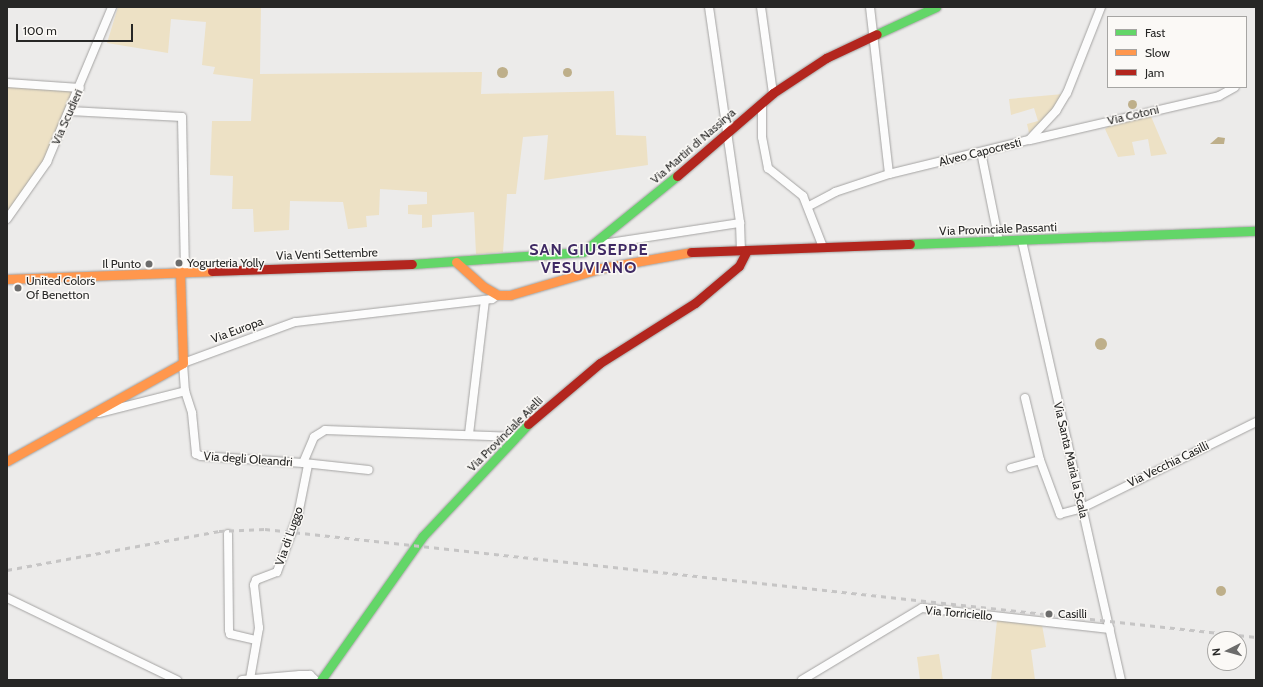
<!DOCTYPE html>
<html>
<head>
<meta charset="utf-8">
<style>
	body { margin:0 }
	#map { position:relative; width:1263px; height:687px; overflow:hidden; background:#ecebea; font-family:Cabin,sans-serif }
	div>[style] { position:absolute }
	.green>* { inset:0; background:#ede1c5 }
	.water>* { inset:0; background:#beaf8a }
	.round { border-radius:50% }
	.roads { filter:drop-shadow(0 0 1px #a4a3a2) drop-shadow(0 0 1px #a4a3a2) }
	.street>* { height:8px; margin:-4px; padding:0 4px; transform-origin:4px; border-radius:4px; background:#fcfcfc }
	.fast>* { height:9px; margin:-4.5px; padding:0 4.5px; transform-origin:4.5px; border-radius:4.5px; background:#63d668 }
	.slow>* { height:9px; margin:-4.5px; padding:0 4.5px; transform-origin:4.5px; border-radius:4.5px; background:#ff974d }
	.jam>* { height:9px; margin:-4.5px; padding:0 4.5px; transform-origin:4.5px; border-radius:4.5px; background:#b3261e }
	.rail>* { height:2.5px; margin-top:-1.25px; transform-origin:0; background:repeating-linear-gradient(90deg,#c6c5c5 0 5px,transparent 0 10px) }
	.dots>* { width:11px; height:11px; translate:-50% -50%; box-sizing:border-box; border:2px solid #fbf9f6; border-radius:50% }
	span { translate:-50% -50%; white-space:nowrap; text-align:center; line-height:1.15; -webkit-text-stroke:3px #fbf9f6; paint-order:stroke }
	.street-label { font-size:12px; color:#272726 }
	.poi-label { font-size:12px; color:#272726 }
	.left { translate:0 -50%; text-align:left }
	.right { translate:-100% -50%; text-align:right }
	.district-label { font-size:16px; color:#3f2a64; font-weight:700; letter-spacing:1px }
	.frame { position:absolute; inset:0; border:8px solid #272726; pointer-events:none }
	.legend { position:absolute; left:1107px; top:16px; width:140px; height:72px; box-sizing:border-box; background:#fbf9f6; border:1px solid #a6a5a3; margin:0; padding:5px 7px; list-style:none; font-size:12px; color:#272726 }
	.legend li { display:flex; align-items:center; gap:8px; height:20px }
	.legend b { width:20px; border:1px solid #a6a5a3 }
	.north { position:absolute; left:1207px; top:631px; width:40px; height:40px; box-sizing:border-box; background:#fbf9f6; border:1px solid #a6a5a3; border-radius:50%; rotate:264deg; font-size:11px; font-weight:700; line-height:16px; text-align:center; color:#272726 }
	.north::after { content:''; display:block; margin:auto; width:14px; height:18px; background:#6c6c6b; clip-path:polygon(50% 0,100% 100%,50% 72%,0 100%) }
	.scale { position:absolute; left:16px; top:24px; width:117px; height:18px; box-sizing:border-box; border:2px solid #272726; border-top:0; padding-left:5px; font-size:12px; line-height:14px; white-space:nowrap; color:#272726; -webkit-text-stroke:3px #fbf9f6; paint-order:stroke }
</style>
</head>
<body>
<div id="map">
	<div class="green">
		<i style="clip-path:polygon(118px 7px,261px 7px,260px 74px,482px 72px,481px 94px,614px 91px,616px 135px,646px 136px,648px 165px,544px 180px,548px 135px,523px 137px,516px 194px,507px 194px,503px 252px,476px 254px,474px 212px,432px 215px,432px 227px,422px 228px,422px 215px,408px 214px,408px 205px,427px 204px,427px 192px,380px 189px,379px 215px,366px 216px,367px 227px,348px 229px,343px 202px,290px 201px,289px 230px,254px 232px,253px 209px,232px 209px,233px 176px,210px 175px,212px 121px,251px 121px,253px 79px,213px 74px,215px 67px,202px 65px,206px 22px,171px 19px,168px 53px,107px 43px)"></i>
		<i style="clip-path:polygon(7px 86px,75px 90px,44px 161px,7px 214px)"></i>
		<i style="clip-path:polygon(1063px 94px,1052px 110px,1029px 133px,1027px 124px,1038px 121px,1034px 108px,1011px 115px,1009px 99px)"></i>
		<i style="clip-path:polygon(1150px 114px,1167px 154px,1151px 156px,1148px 139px,1132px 142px,1135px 155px,1118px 157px,1105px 129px,1112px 124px)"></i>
		<i style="clip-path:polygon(997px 620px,1042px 625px,1046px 647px,1031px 650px,1035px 680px,991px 680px)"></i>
		<i style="clip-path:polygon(939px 654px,943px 680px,920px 680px,917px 657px)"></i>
	</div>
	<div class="water">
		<i class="round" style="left:496.5px;top:66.5px;width:11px;height:11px"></i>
		<i class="round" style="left:562.5px;top:67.5px;width:9px;height:9px"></i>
		<i class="round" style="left:1127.5px;top:99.5px;width:9px;height:9px"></i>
		<i style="clip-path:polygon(1218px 137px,1225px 138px,1224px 144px,1210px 144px)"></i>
		<i class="round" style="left:1095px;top:338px;width:12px;height:12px"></i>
		<i class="round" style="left:1216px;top:586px;width:10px;height:10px"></i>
	</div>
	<div class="roads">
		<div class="street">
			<i style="left:709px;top:7px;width:218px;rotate:81.8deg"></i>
			<i style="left:740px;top:223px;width:27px;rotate:88deg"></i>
			<i style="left:761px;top:7px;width:87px;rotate:82.1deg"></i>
			<i style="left:870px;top:7px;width:168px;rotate:83.5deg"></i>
			<i style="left:7px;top:83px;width:73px;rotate:3.9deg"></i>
			<i style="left:762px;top:104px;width:33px;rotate:90deg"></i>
			<i style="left:762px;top:137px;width:32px;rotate:79deg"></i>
			<i style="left:768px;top:168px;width:45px;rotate:38.7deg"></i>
			<i style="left:803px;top:196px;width:55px;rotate:68.6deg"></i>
			<i style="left:70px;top:111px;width:112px;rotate:3.1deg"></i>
			<i style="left:182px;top:117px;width:154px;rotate:88.9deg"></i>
			<i style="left:1030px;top:140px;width:194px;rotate:-13.1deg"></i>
			<i style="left:1219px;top:96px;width:18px;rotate:-29deg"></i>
			<i style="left:981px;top:152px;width:91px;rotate:78.6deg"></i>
			<i style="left:809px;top:206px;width:30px;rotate:-28deg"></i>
			<i style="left:835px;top:192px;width:57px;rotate:-18.4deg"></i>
			<i style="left:889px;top:174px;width:144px;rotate:-13.7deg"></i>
			<i style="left:1029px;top:140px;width:40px;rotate:-47deg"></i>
			<i style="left:1056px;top:111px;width:21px;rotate:-59deg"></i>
			<i style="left:1067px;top:93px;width:92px;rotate:-68.4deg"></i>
			<i style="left:7px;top:219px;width:70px;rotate:-54.9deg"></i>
			<i style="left:47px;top:162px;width:168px;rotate:-67.2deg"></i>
			<i style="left:1022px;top:241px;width:450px;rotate:77.3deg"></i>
			<i style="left:596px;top:245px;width:146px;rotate:-8.7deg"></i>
			<i style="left:498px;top:295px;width:7px;rotate:146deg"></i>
			<i style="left:492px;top:299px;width:198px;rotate:173.3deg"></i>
			<i style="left:295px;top:322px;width:119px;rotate:159.9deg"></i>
			<i style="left:183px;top:363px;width:28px;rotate:86deg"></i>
			<i style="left:185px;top:391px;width:23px;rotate:72deg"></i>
			<i style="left:192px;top:413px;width:41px;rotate:84.4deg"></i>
			<i style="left:196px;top:454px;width:5px;rotate:22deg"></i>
			<i style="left:201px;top:456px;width:102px;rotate:3.9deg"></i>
			<i style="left:303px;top:463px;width:28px;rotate:-67deg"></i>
			<i style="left:314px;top:437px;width:13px;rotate:-32deg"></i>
			<i style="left:325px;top:430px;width:192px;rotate:2.1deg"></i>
			<i style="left:1025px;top:398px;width:64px;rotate:76.4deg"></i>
			<i style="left:1040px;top:460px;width:58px;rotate:69.7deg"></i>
			<i style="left:1060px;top:514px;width:23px;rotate:-15deg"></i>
			<i style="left:1082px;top:508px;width:194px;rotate:-26.3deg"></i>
			<i style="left:99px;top:413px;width:89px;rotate:-14.3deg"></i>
			<i style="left:469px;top:434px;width:135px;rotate:-83.2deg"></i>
			<i style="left:304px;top:463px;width:65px;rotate:6.1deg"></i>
			<i style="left:1011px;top:468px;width:30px;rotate:-15deg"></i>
			<i style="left:228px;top:534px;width:96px;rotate:89.4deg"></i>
			<i style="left:229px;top:630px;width:4px;rotate:76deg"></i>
			<i style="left:230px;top:634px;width:27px;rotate:13deg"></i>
			<i style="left:7px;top:598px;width:189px;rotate:25.8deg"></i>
			<i style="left:250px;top:679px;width:52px;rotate:-80deg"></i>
			<i style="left:259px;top:628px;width:43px;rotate:-96.6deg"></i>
			<i style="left:254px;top:585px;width:5px;rotate:-68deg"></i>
			<i style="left:256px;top:580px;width:22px;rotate:-21deg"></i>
			<i style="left:277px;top:572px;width:61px;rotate:-69.8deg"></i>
			<i style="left:298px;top:515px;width:51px;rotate:-78.7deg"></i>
			<i style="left:242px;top:680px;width:58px;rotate:-4.9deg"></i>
			<i style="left:300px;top:675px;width:10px"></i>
			<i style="left:310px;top:675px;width:7px;rotate:45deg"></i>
			<i style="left:802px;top:680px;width:140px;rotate:-31deg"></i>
			<i style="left:922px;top:608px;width:189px;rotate:6.4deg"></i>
		</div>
		<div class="fast">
			<i style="left:877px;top:34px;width:65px;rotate:-24.6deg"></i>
			<i style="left:910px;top:244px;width:346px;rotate:-2.2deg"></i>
			<i style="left:412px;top:264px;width:171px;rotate:-4deg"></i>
			<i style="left:583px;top:252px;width:121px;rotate:-39deg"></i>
			<i style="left:321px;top:680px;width:176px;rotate:-54.7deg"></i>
			<i style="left:423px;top:536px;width:154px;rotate:-46.8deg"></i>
		</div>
		<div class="slow">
			<i style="left:456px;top:262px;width:38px;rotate:42deg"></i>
			<i style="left:484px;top:287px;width:16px;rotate:30deg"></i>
			<i style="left:498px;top:295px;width:12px"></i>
			<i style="left:510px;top:295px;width:96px;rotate:-16.4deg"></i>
			<i style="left:602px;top:268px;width:90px;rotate:-10.2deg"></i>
			<i style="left:7px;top:279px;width:205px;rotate:-2.2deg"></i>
			<i style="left:7px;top:461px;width:201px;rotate:-29.1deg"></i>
			<i style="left:183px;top:363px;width:92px;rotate:-91.9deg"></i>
		</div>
		<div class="jam">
			<i style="left:677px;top:176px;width:127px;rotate:-40.8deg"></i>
			<i style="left:773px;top:93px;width:64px;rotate:-33.4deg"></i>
			<i style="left:826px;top:58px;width:56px;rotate:-25.2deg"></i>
			<i style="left:691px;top:252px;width:219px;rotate:-2.1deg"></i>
			<i style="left:212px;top:271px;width:200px;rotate:-2deg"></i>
			<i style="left:528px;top:424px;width:94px;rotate:-40.3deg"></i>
			<i style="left:600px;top:363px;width:112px;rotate:-32.3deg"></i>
			<i style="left:695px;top:303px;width:57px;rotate:-40.1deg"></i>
			<i style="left:739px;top:266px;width:18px;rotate:-63deg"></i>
		</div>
	</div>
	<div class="rail">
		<i style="left:7px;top:570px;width:216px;rotate:-10.4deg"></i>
		<i style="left:219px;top:531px;width:46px;rotate:-2.5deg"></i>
		<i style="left:265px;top:529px;width:997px;rotate:6.22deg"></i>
	</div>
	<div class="dots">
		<i style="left:179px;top:263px;background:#6c6c6b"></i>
		<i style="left:149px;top:264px;background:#6c6c6b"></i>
		<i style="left:18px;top:288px;background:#6c6c6b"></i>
		<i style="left:1049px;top:614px;background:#6c6c6b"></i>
	</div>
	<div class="street-label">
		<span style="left:1133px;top:115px;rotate:-13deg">Via Cotoni</span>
		<span style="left:67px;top:117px;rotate:-66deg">Via Scudieri</span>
		<span style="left:693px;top:146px;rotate:-41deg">Via Martiri di Nassirya</span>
		<span style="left:980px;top:152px;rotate:-14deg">Alveo Capocresti</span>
		<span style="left:998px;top:229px;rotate:-2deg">Via Provinciale Passanti</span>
		<span style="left:327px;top:254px;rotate:-2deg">Via Venti Settembre</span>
		<span style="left:237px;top:330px;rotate:-20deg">Via Europa</span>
		<span style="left:505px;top:434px;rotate:-45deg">Via Provinciale Aielli</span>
		<span style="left:248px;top:459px;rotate:4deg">Via degli Oleandri</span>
		<span style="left:1071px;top:460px;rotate:77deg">Via Santa Maria la Scala</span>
		<span style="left:1168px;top:464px;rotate:-26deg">Via Vecchia Casilli</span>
		<span style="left:289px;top:536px;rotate:-71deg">Via di Luggo</span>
		<span style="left:959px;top:613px;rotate:5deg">Via Torriciello</span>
	</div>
	<div class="poi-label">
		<span class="left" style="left:187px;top:263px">Yogurteria Yolly</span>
		<span class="right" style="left:141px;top:264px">Il Punto</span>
		<span class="left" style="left:26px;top:288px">United Colors<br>Of Benetton</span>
		<span class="left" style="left:1058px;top:614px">Casilli</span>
	</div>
	<div class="district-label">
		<span style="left:589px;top:259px">SAN GIUSEPPE<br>VESUVIANO</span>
	</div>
	<div class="frame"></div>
	<ul class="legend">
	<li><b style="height:5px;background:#63d668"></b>Fast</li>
	<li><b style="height:5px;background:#ff974d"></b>Slow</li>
	<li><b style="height:5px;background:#b3261e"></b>Jam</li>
	</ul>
	<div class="north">N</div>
	<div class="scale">100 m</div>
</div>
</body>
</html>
